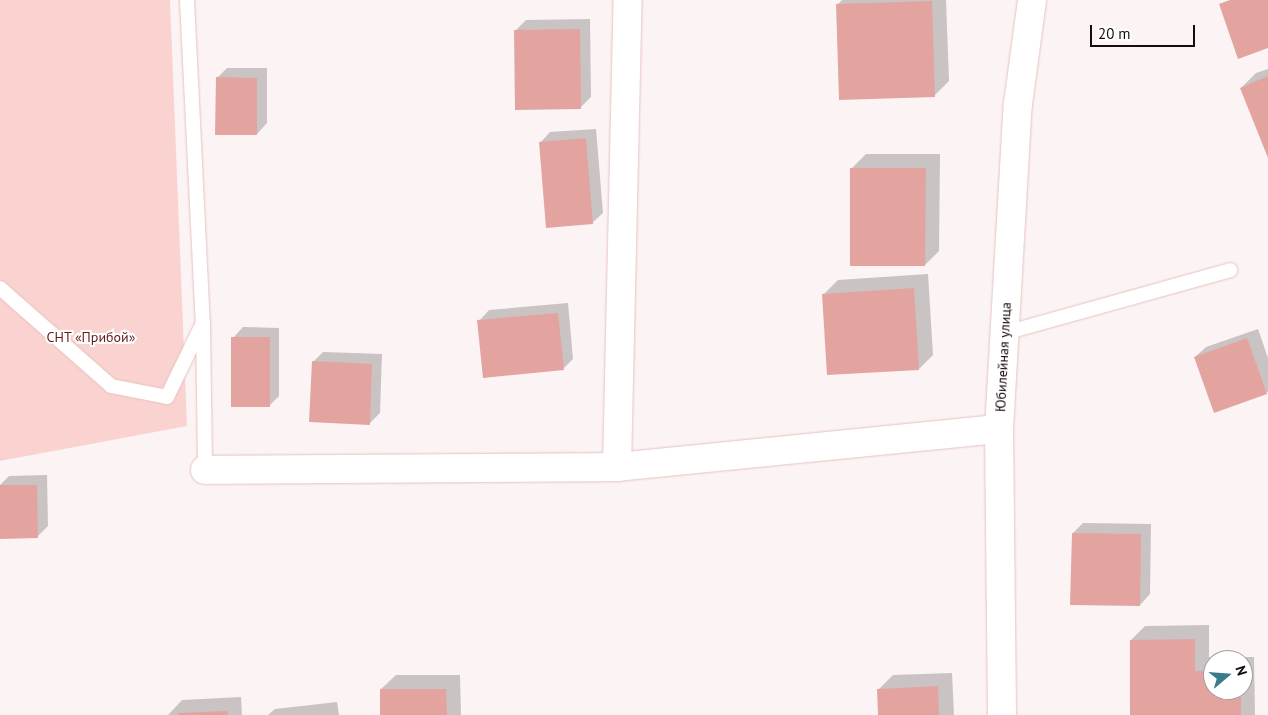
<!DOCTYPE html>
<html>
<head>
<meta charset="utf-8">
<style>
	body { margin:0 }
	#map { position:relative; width:1268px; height:715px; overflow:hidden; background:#fcf4f4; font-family:"PT Sans",sans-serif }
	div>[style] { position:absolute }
	.green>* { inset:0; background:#fad3d0 }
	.shadow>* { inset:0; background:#0003 }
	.building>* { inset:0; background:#e3a4a0 }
	.roads { filter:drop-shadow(0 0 1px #e6c3c0) drop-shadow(0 0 1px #e6c3c0) }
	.service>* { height:14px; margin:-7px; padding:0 7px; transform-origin:7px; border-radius:7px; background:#fff }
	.minor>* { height:28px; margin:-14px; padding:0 14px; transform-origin:14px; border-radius:14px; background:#fff }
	span { translate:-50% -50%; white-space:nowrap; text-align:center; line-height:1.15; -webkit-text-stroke:4px #fff; paint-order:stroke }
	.park-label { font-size:14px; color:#641a1d }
	.street-label { font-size:14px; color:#170c0b }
	.north { position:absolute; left:1203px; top:650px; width:50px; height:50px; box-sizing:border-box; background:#fff; border:1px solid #a29e9d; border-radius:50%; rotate:72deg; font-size:14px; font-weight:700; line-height:20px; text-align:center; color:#170c0b }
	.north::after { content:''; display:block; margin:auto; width:18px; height:22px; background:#3a7c8d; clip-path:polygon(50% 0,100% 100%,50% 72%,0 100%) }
	.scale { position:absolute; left:1090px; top:25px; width:105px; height:22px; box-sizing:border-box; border:2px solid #170c0b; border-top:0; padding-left:6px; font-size:15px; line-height:18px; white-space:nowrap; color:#170c0b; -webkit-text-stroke:4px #fff; paint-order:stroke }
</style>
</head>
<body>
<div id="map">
	<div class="green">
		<i style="clip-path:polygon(0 0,170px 0,187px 426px,0 461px)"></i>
	</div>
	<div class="shadow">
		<i style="clip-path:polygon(842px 0,946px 0,949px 81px,935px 95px,838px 4px)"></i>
		<i style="clip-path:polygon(590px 19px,591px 97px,581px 107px,515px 31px,526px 20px)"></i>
		<i style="clip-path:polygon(227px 68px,267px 68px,267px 123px,257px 134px,217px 78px)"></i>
		<i style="clip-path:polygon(1268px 69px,1268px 155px,1241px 88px,1256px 73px)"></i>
		<i style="clip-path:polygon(596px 129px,603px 213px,592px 223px,540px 143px,550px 132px)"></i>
		<i style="clip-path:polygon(866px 154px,940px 154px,939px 251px,925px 265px,852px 168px)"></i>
		<i style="clip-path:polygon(928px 274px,933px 355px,919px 369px,824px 294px,838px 280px)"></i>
		<i style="clip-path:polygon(568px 303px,573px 359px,563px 369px,479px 321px,489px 310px)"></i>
		<i style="clip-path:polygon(243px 327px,279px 328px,279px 396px,269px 406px,233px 338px)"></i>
		<i style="clip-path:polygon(1258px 329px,1268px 358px,1268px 392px,1215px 411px,1195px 357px,1206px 347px)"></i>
		<i style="clip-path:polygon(323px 352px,382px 354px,380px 413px,369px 424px,313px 362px)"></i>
		<i style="clip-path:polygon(47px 475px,48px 526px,38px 536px,0 537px,0 485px,9px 476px)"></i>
		<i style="clip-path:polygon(1083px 523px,1151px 524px,1150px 594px,1140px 605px,1073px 533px)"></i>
		<i style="clip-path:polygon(evenodd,1209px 625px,1209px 657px,1254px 657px,1255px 715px,1131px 715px,1131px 640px,1145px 626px,1209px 625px,1213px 660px,1243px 660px,1243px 690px,1213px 690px,1213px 660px)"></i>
		<i style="clip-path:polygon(952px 673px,954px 715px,880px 715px,878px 690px,893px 675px)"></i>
		<i style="clip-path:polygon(396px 675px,460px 675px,461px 715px,382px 715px,381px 689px)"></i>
		<i style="clip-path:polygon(241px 697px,242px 715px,168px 715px,182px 700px)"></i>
		<i style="clip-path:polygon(337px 702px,339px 715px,268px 715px,275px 709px)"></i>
	</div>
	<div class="building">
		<i style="clip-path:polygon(1230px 0,1268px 0,1268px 48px,1238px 59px,1219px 4px)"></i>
		<i style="clip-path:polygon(932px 1px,935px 97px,839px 100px,836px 4px)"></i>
		<i style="clip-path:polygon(580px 29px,581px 109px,515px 110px,514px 30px)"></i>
		<i style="clip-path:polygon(1268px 76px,1268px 158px,1240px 88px)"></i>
		<i style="clip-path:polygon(216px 77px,257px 78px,257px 135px,215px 135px)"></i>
		<i style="clip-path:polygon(586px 138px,593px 224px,546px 228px,539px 142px)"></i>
		<i style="clip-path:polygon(850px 168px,926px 168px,925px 266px,850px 266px)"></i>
		<i style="clip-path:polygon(914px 288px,919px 370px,827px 375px,822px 294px)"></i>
		<i style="clip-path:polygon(558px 313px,564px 370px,483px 378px,477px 320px)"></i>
		<i style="clip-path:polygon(231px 337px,270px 337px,270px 407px,231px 407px)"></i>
		<i style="clip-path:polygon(1247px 338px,1267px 394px,1214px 413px,1194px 357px)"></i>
		<i style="clip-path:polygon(312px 361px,372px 364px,370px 425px,309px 422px)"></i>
		<i style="clip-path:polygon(0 485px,37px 485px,38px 538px,0 539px)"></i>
		<i style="clip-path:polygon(1072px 533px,1141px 534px,1140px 606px,1070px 605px)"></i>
		<i style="clip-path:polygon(1195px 639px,1195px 671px,1213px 671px,1213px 690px,1241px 690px,1241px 715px,1130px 715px,1130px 640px)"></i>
		<i style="clip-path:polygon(938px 686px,939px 715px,878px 715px,877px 689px)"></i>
		<i style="clip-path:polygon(380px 689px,446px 689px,447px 715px,380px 715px)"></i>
		<i style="clip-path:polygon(227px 711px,228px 715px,178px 715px,178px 713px)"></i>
	</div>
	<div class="roads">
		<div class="service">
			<i style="left:187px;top:0;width:323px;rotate:87.2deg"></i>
			<i style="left:203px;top:323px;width:147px;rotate:89.2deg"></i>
			<i style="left:0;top:288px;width:148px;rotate:41.4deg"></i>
			<i style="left:111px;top:386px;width:57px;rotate:11.1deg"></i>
			<i style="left:167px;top:397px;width:80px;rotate:-64.1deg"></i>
			<i style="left:1005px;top:333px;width:234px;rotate:-15.6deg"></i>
		</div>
		<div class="minor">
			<i style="left:617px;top:467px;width:467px;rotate:-88.7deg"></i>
			<i style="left:205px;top:470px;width:412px;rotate:-0.4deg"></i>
			<i style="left:617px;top:467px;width:384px;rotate:-5.7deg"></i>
			<i style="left:1002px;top:715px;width:286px;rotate:-90.6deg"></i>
			<i style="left:999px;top:429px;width:326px;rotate:-86.7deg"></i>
			<i style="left:1018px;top:104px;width:105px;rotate:-82.3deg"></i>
		</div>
	</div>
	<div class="park-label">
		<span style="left:91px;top:337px">СНТ «Прибой»</span>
	</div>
	<div class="street-label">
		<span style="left:1003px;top:357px;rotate:-87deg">Юбилейная улица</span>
	</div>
	<div class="north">N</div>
	<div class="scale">20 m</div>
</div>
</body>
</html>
